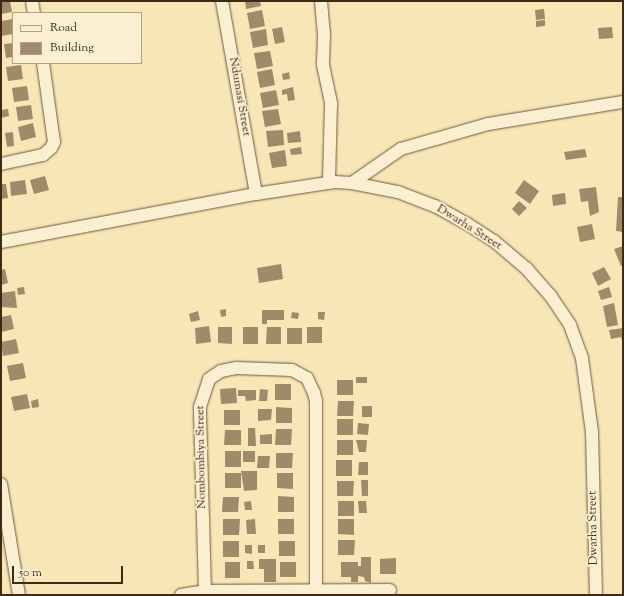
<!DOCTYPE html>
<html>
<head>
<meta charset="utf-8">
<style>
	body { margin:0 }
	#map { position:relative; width:624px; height:596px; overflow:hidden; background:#f7e6b6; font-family:"Sorts Mill Goudy",serif }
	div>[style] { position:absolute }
	.building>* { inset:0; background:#9f8b69 }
	.roads { filter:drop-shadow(0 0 1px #6e583d) drop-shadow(0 0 1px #6e583d) }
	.minor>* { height:12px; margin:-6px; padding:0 6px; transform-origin:6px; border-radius:6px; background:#faefd0 }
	span { translate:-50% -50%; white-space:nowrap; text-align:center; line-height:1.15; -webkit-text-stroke:3.5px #faefd0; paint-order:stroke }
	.street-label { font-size:12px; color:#402915 }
	.frame { position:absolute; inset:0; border:2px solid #402915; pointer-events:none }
	.legend { position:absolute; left:12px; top:12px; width:130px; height:52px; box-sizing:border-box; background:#faefd0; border:1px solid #b0a085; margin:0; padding:5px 7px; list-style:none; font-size:12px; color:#402915 }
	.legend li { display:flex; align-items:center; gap:8px; height:20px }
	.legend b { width:20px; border:1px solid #b0a085 }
	.scale { position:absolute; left:12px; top:566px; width:111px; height:18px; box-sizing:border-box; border:2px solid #402915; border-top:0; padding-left:5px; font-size:12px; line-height:14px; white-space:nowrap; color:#402915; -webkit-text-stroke:3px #faefd0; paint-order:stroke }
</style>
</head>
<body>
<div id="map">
	<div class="building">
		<i style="clip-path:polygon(1px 1px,10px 1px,12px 12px,1px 14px)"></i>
		<i style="clip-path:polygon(245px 1px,260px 1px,261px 6px,246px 9px)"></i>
		<i style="clip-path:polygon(544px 9px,545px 19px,536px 20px,535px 10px)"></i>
		<i style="clip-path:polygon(262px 10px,265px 26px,250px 29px,247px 13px)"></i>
		<i style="clip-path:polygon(13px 19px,13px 34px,1px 36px,1px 21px)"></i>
		<i style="clip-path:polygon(545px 20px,545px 26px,536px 27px,536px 21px)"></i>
		<i style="clip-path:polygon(282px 27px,285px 42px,275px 44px,272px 29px)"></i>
		<i style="clip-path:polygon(612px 27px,613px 38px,599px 39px,598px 28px)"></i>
		<i style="clip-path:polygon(266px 29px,268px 45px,253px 48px,250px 32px)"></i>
		<i style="clip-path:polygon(13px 43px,13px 57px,6px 58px,4px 44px)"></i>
		<i style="clip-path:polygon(270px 51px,273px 66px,257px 69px,254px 53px)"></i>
		<i style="clip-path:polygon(21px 65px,23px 79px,8px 81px,6px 67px)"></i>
		<i style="clip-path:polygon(272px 69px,275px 85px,260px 88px,257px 72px)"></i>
		<i style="clip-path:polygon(289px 72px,290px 79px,283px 80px,282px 74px)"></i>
		<i style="clip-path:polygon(27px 86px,29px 100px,14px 102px,12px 88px)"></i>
		<i style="clip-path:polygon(293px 87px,295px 100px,288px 101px,287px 94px,282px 95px,282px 90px)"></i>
		<i style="clip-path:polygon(276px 90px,279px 105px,263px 108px,260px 93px)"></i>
		<i style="clip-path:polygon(31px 105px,33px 119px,18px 121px,16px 107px)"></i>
		<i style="clip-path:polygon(8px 109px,9px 116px,1px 118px,1px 110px)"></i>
		<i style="clip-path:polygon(278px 109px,281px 124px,265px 127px,262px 111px)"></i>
		<i style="clip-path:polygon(33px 123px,36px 137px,21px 141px,18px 127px)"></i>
		<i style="clip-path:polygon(283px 130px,284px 145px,268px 147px,266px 131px)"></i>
		<i style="clip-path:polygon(300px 131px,301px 142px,288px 143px,287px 133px)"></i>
		<i style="clip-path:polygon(13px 132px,14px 146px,7px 147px,5px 133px)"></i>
		<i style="clip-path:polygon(301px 147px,302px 154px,291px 155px,290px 149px)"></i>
		<i style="clip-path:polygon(585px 149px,587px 157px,566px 160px,564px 152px)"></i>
		<i style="clip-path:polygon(285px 150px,287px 166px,272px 168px,269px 153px)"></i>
		<i style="clip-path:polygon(45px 176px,49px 190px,34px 194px,30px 180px)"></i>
		<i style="clip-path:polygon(25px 180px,27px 194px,11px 196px,10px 182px)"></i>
		<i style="clip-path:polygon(524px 180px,539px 191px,530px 204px,515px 193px)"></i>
		<i style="clip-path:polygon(1px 184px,6px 184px,8px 198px,1px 199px)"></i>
		<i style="clip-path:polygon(596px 187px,599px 212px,590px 216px,588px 201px,581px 202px,579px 189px)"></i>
		<i style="clip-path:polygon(565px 193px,566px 204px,553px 206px,552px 195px)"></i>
		<i style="clip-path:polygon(618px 197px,623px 197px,623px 232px,616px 231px)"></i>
		<i style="clip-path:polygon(519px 201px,527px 208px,519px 216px,512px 209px)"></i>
		<i style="clip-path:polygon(592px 224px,595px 239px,580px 242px,577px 227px)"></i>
		<i style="clip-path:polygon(623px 246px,623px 265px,621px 266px,614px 249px)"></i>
		<i style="clip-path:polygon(281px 264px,283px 279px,259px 283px,257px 268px)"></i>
		<i style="clip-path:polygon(604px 267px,611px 279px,598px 286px,592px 273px)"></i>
		<i style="clip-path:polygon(5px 269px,8px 283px,1px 285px,1px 270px)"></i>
		<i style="clip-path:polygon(24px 287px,25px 294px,18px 295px,17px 288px)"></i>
		<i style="clip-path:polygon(609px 287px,612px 297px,601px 300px,598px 291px)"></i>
		<i style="clip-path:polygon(15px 291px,17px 308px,1px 307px,1px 293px)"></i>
		<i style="clip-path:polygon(614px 303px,618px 325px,607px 327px,603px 306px)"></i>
		<i style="clip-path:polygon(226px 309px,226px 316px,221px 317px,220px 310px)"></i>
		<i style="clip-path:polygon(262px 310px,284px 310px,284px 320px,267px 320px,267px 324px,262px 324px)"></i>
		<i style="clip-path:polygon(198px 311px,200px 320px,191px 322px,189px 314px)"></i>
		<i style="clip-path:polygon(292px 312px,299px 313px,298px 319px,291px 318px)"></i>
		<i style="clip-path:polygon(318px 312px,325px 312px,324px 320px,318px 319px)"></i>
		<i style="clip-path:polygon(11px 315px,14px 329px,1px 332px,1px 317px)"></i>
		<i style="clip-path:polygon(209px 326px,211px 342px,196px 344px,195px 328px)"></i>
		<i style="clip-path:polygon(218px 327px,232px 327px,232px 344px,218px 343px)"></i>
		<i style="clip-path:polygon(243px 327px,258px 327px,258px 344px,243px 344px)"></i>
		<i style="clip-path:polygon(267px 327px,281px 327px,281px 344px,266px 344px)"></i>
		<i style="clip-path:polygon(307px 327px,322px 327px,322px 343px,307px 343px)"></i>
		<i style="clip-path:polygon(287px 328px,302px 328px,302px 344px,287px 344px)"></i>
		<i style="clip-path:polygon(623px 328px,623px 343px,621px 337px,611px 339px,609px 330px)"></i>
		<i style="clip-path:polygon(16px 339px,19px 353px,3px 356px,1px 342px)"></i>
		<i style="clip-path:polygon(23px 363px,26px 378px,10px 381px,7px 366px)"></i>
		<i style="clip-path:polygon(356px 377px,367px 377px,367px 383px,356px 383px)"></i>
		<i style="clip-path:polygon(337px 380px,353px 380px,353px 395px,337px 395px)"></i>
		<i style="clip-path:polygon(275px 384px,291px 384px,291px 400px,275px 400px)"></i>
		<i style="clip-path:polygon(236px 388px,237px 403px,221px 404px,220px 389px)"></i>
		<i style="clip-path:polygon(260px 389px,268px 390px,267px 401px,259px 401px)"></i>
		<i style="clip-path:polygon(238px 390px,256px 390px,256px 400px,246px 401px,245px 396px,238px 396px)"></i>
		<i style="clip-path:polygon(27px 394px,30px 408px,14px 411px,11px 397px)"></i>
		<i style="clip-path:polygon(38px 399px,39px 407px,32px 408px,31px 401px)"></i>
		<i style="clip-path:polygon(338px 401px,354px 401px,353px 416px,337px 416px)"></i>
		<i style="clip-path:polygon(362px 406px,372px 406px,372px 417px,362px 417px)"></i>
		<i style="clip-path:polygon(276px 407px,292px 408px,292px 423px,276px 423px)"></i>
		<i style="clip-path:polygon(258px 409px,272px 409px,271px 420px,258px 421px)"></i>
		<i style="clip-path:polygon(224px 410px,240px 410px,240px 425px,224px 425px)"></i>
		<i style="clip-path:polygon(337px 419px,353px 419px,353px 435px,337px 435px)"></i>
		<i style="clip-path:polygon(358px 423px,369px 424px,368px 435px,357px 434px)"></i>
		<i style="clip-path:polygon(248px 428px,255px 428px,256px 446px,248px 446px)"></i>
		<i style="clip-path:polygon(276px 429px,292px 429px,291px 445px,275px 445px)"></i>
		<i style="clip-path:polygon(225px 430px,241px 430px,241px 445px,224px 445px)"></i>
		<i style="clip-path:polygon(272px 434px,272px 444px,260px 444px,260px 435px)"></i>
		<i style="clip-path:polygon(337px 440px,353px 440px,353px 455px,337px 455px)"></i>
		<i style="clip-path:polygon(356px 440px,367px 440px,366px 452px,359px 452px)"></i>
		<i style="clip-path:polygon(225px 451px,241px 451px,241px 467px,225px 467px)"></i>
		<i style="clip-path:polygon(243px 451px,255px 451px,255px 462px,243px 462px)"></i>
		<i style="clip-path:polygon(276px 453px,293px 453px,292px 468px,276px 468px)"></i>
		<i style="clip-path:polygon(258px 456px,270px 456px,269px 468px,257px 468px)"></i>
		<i style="clip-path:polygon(336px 460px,352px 460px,352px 476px,336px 476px)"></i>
		<i style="clip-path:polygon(359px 462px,368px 462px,368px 475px,358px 475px)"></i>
		<i style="clip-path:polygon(241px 471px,257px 471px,257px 490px,244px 491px)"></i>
		<i style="clip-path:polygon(225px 473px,241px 473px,241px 488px,225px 488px)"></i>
		<i style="clip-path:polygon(277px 473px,293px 473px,293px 489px,277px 488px)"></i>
		<i style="clip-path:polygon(361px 480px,368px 480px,368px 496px,362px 496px)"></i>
		<i style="clip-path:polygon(337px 481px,354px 481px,353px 496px,337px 496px)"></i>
		<i style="clip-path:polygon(278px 496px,294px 497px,294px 512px,278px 512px)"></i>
		<i style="clip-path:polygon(223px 497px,239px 497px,238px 512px,222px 512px)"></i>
		<i style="clip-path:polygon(251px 501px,252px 510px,245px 510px,244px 502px)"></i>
		<i style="clip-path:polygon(338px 501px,354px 501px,354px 516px,338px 516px)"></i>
		<i style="clip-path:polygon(358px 501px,366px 501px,367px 513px,359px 513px)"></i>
		<i style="clip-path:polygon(223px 519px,240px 519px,239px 535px,223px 535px)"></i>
		<i style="clip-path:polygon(255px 519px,256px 534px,247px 534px,246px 520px)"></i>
		<i style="clip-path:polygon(278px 519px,294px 519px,294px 534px,278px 534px)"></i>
		<i style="clip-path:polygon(338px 519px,354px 519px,354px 535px,338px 534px)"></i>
		<i style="clip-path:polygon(338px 540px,355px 540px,354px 555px,338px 555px)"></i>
		<i style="clip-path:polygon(223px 541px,239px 541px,239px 557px,223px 557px)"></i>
		<i style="clip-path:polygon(279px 541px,295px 541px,295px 556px,279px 556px)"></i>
		<i style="clip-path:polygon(245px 545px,252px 545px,252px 554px,245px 553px)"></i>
		<i style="clip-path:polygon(258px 545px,265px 545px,265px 553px,258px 553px)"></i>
		<i style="clip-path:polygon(361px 557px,371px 557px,371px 583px,365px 581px,364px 577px,358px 576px,358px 571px,358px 582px,351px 582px,351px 577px,341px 577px,341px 562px,358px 562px,358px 566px,361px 566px)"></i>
		<i style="clip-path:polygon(396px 558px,396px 574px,380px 574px,380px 559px)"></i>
		<i style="clip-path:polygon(259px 559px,276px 559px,276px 582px,264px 582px,264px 569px,259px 569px)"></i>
		<i style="clip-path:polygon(247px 561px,253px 561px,254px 569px,247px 569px)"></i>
		<i style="clip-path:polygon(225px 562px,240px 562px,240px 578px,225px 578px)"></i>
		<i style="clip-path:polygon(280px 562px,296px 562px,296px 577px,280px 577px)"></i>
	</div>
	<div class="roads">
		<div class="minor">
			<i style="left:32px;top:1px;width:12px;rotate:81deg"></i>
			<i style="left:222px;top:1px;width:196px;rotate:80deg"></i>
			<i style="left:321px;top:1px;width:33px;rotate:85deg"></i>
			<i style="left:324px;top:34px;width:31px;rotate:92deg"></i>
			<i style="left:323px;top:65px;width:40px;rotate:78deg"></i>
			<i style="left:331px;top:104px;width:79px;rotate:91.5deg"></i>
			<i style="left:1px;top:164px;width:43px;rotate:-12.1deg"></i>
			<i style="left:43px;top:155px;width:11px;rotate:-41deg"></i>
			<i style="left:51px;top:148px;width:7px;rotate:-63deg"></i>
			<i style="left:54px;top:142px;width:80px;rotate:-97.9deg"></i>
			<i style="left:352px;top:183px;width:60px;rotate:-34.8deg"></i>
			<i style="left:401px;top:149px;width:36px;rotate:-16deg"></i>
			<i style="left:436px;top:139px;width:54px;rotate:-16.1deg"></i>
			<i style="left:488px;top:124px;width:137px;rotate:-9.3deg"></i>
			<i style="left:1px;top:242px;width:259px;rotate:-10.7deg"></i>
			<i style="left:256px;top:194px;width:79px;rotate:-8.7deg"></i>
			<i style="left:334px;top:182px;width:18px;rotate:3deg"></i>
			<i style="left:352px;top:183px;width:47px;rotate:11.1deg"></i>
			<i style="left:398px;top:192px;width:40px;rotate:21deg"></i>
			<i style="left:435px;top:206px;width:35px;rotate:29deg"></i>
			<i style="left:466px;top:223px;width:33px;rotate:33deg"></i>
			<i style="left:494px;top:241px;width:43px;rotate:40.3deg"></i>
			<i style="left:527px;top:269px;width:35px;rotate:49deg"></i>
			<i style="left:550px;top:295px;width:36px;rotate:56deg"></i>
			<i style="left:570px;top:325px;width:35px;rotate:70deg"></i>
			<i style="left:582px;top:358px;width:75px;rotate:82.3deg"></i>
			<i style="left:592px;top:432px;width:163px;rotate:88.6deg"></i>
			<i style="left:1px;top:484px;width:112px;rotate:80.8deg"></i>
			<i style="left:205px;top:591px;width:184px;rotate:-91.6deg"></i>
			<i style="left:200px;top:407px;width:29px;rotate:-72deg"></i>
			<i style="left:209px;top:379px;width:14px;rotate:-34deg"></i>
			<i style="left:221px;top:371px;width:15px;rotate:-11deg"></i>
			<i style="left:236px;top:368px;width:56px;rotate:2deg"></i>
			<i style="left:292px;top:370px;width:17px;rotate:28deg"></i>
			<i style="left:307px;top:378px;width:17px;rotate:65deg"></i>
			<i style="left:314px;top:393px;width:8px;rotate:76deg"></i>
			<i style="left:316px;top:401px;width:191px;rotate:90deg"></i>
			<i style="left:181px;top:595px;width:24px;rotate:-9deg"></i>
			<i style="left:205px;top:591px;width:185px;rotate:-0.3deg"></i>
		</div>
	</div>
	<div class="street-label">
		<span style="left:239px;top:97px;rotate:80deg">Ndumasi Street</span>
		<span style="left:469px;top:228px;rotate:32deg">Dwarha Street</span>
		<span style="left:202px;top:457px;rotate:-91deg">Nombombiya Street</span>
		<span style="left:594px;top:528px;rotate:-91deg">Dwarha Street</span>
	</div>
	<div class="frame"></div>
	<ul class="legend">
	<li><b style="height:5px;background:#faefd0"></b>Road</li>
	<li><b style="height:11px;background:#9f8b69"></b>Building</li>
	</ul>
	<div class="scale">50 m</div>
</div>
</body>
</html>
